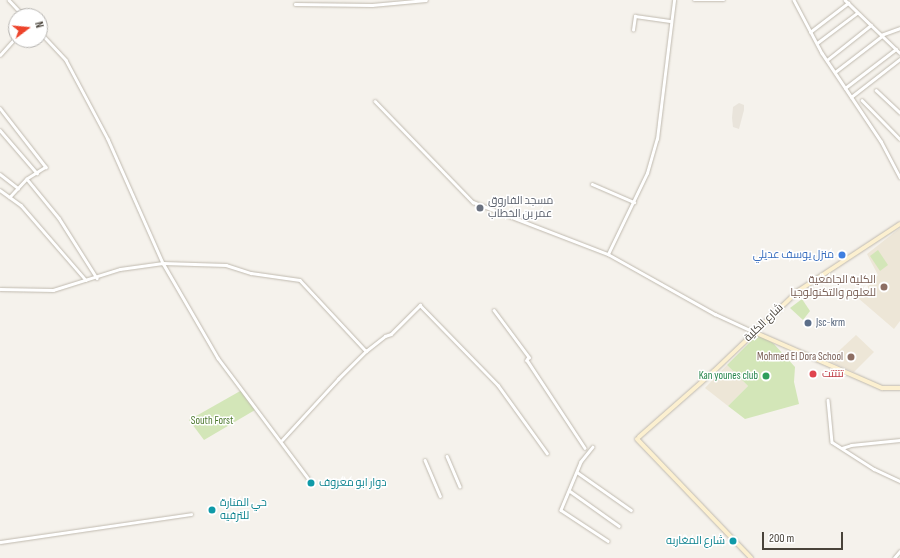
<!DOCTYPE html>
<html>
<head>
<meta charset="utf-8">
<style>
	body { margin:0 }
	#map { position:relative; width:900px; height:558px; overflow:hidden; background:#f5f2ec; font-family:"Sofia Sans Condensed",Cairo,sans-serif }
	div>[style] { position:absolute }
	.residential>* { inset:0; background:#e9e4db }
	.education>* { inset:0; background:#ede6d7 }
	.green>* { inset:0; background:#d3e6b8 }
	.roads { filter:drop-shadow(0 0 1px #c0baaf) drop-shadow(0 0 1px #c0baaf) }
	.street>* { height:2.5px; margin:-1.25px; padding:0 1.25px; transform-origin:1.25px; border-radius:1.25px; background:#fff }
	.secondary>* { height:4px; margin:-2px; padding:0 2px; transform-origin:2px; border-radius:2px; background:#fcf0d0 }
	.dots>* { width:11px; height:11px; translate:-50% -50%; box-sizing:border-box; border:2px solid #fff; border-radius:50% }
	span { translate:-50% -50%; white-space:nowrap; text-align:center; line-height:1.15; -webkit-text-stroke:3px #fff; paint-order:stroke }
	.worship-label { font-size:11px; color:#5b616d }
	.left { translate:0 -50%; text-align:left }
	.shop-label { font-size:11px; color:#366cbe }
	.right { translate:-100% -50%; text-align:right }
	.education-label { font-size:11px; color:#785e54 }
	.street-label { font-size:11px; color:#49433a }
	.service-label { font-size:11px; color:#4e5e75 }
	.health-label { font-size:11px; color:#be3a42 }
	.leisure-label { font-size:11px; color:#27864d }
	.park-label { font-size:11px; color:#4d792f }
	.culture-label { font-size:11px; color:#0d838f }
	.north { position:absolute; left:8px; top:8px; width:40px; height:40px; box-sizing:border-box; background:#fff; border:1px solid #b6b4b0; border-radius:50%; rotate:74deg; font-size:11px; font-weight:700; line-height:16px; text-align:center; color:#49433a }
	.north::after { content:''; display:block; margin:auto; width:14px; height:18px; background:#ed432b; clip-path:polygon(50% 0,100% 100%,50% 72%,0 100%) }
	.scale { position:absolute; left:762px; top:532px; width:81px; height:18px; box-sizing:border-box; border:2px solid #49433a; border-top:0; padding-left:5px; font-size:12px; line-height:14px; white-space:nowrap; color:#49433a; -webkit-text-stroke:3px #fff; paint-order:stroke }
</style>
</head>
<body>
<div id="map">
	<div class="residential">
		<i style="clip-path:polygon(739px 103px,744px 105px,744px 110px,739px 129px,733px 127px,732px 118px,733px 107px)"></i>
	</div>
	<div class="education">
		<i style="clip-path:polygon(900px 228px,900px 321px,894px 329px,858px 298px,878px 275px,867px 254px)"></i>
		<i style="clip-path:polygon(856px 335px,874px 352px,854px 372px,828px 361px)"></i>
		<i style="clip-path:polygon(727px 365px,748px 386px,728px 406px,705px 388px)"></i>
	</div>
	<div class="green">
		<i style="clip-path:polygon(878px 250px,888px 265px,880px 271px,870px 256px)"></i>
		<i style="clip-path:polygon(802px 299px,810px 311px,803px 320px,790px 308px)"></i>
		<i style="clip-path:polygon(757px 335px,763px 336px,774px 344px,795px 367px,794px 382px,799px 404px,745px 419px,728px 406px,748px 386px,727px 365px)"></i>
		<i style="clip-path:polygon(242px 390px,255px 410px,204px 440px,189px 420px)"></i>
	</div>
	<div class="roads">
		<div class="street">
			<i style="left:9px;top:0;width:22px;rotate:47deg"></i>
			<i style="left:694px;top:0;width:30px"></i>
			<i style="left:794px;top:0;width:60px;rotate:62.2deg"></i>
			<i style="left:822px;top:53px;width:106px;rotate:56.2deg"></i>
			<i style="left:881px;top:141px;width:41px;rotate:62.2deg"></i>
			<i style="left:845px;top:0;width:76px;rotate:43.9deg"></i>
			<i style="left:295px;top:4px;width:77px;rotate:0.7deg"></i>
			<i style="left:372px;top:5px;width:54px;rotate:-5.3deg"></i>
			<i style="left:633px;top:30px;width:14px;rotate:-82deg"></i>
			<i style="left:635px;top:16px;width:35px;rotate:8deg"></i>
			<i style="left:40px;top:32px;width:38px;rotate:47deg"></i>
			<i style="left:66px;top:60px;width:89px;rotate:62deg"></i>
			<i style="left:108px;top:139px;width:136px;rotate:66.1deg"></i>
			<i style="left:163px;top:263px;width:110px;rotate:59.9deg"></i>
			<i style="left:218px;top:358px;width:156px;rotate:53.1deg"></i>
			<i style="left:810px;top:32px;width:48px;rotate:-37.3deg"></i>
			<i style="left:881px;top:35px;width:20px;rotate:-20deg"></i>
			<i style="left:817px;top:43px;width:50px;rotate:-36.9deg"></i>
			<i style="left:0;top:55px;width:24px;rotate:-48deg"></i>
			<i style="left:827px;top:60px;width:56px;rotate:-38.5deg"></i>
			<i style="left:835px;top:72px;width:59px;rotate:-37.5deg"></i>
			<i style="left:845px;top:88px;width:64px;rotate:-37.4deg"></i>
			<i style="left:876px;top:90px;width:33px;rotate:43deg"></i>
			<i style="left:851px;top:97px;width:62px;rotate:-37.8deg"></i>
			<i style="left:862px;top:100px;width:54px;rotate:45.7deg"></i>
			<i style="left:375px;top:101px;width:141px;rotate:45.9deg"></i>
			<i style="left:473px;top:202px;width:145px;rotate:21.1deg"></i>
			<i style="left:608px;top:254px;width:123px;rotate:29.3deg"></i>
			<i style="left:715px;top:314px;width:43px;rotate:24.8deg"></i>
			<i style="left:0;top:108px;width:75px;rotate:52.1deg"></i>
			<i style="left:46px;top:167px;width:22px;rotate:148deg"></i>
			<i style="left:27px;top:179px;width:25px;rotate:133deg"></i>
			<i style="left:0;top:130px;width:57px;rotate:49.3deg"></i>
			<i style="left:0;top:174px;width:23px;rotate:38deg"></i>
			<i style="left:27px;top:179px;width:50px;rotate:50.6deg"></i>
			<i style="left:59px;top:218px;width:71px;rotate:57.7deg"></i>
			<i style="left:592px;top:184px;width:46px;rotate:23.2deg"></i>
			<i style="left:0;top:190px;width:26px;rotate:36deg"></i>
			<i style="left:21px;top:205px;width:99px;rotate:49.1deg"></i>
			<i style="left:608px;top:254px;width:90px;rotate:-64.3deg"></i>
			<i style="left:647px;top:173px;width:35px;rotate:-74deg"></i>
			<i style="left:657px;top:139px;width:140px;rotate:-83deg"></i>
			<i style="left:0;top:289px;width:53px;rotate:1.1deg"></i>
			<i style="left:53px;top:290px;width:70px;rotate:-17.4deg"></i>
			<i style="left:120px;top:269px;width:43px;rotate:-7.9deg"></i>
			<i style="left:163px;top:263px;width:63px;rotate:1.8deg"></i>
			<i style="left:226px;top:265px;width:26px;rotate:18deg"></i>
			<i style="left:251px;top:273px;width:49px;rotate:8.1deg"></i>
			<i style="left:300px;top:280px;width:97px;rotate:47.1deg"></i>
			<i style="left:494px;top:310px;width:59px;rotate:53.3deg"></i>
			<i style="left:529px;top:357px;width:4px;rotate:124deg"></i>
			<i style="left:527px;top:360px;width:105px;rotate:56.6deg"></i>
			<i style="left:828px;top:400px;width:42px;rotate:84.6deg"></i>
			<i style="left:832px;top:442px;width:50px;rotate:32.7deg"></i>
			<i style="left:874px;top:469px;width:29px;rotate:25deg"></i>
			<i style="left:282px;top:440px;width:83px;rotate:-47.4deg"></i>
			<i style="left:338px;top:379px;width:40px;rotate:-45deg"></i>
			<i style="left:366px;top:351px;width:24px;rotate:-38deg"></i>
			<i style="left:385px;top:336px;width:6px;rotate:-18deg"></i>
			<i style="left:391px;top:334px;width:41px;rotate:-45deg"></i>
			<i style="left:420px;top:305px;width:112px;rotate:45.7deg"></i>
			<i style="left:498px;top:385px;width:84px;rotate:54.2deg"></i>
			<i style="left:593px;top:447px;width:19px;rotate:129deg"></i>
			<i style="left:581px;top:462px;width:52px;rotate:112.6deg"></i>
			<i style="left:561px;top:510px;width:56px;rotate:33.4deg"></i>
			<i style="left:842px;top:448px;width:9px;rotate:-18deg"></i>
			<i style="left:851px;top:445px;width:49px;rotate:-5.8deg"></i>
			<i style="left:447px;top:456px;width:33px;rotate:67deg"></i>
			<i style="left:425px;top:460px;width:39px;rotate:67deg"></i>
			<i style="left:577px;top:472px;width:66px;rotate:35.1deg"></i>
			<i style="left:570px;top:491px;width:60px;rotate:35.5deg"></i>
			<i style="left:0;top:542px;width:193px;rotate:-8.3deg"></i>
			<i style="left:894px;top:558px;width:9px;rotate:-49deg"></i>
		</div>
		<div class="secondary">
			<i style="left:754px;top:332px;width:140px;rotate:23.6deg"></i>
			<i style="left:882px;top:388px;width:18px"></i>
			<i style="left:639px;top:437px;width:100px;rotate:-41.3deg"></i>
			<i style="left:714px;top:371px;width:116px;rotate:-43.6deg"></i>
			<i style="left:798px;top:291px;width:122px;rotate:-33.3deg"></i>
			<i style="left:637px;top:439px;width:165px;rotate:46.2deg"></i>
		</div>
	</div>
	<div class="dots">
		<i style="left:480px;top:208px;background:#6b7280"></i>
		<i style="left:842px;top:255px;background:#3f7fe0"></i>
		<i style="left:884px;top:287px;background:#8d6e63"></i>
		<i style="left:808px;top:323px;background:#5c6f8a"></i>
		<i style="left:851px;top:357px;background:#8d6e63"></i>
		<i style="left:813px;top:374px;background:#e0444e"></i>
		<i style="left:766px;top:376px;background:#2e9e5b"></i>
		<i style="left:311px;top:483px;background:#0f9aa8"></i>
		<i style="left:212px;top:510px;background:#0f9aa8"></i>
		<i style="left:733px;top:541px;background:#0f9aa8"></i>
	</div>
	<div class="worship-label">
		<span class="left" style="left:488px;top:208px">مسجد الفاروق<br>عمر بن الخطاب</span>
	</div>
	<div class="shop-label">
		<span class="right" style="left:834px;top:255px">منزل يوسف عديلي</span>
	</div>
	<div class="education-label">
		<span class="right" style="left:876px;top:287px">الكلية الجامعية<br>للعلوم والتكنولوجيا</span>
		<span class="right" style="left:843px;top:357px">Mohmed El Dora School</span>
	</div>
	<div class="street-label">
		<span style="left:764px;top:323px;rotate:-44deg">شارع الكلية</span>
	</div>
	<div class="service-label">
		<span class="left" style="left:816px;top:323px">Jsc-krm</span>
	</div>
	<div class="health-label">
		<span class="left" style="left:822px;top:374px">تتتتت</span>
	</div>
	<div class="leisure-label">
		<span class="right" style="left:758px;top:376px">Kan younes club</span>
	</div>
	<div class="park-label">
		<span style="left:212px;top:421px">South Forst</span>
	</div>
	<div class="culture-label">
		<span class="left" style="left:319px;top:483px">دوار ابو معروف</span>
		<span class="left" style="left:220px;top:510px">حي المنارة<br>للترفيه</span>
		<span class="right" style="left:725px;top:541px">شارع المغاربه</span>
	</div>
	<div class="north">N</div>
	<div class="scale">200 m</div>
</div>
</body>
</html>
